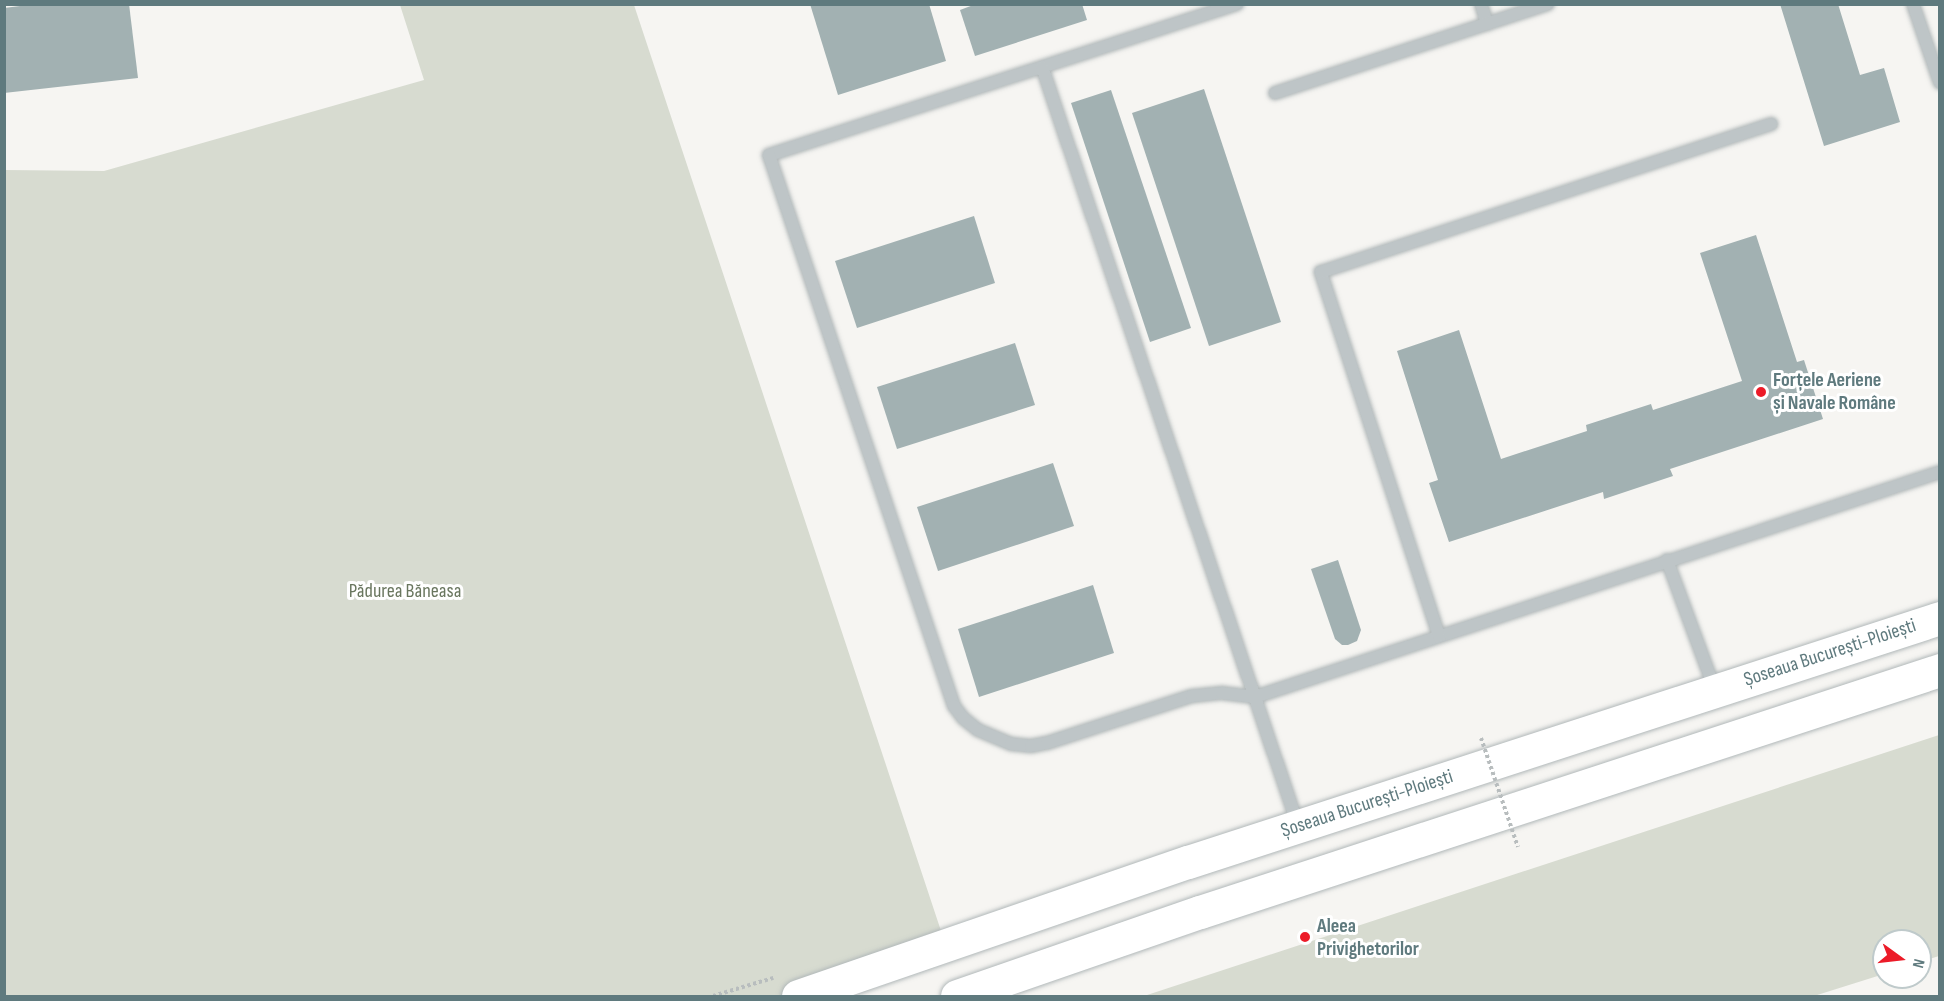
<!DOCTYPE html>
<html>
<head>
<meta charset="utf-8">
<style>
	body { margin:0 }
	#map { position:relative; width:1944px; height:1001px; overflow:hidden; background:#f6f5f2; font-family:"Sofia Sans Condensed",sans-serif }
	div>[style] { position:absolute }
	.green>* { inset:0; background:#d7dbd0 }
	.building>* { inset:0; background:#a2b1b2 }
	.path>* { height:4px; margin-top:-2px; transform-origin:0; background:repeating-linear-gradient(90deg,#b8bdbe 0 3px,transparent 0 6px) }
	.roads { filter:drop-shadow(0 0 2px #b1b8b9) drop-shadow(0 0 2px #b1b8b9) }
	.service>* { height:12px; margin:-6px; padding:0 6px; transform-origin:6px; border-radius:6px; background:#bec5c7 }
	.trunk>* { height:33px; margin:-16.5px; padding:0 16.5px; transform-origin:16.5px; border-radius:16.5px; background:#fff }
	.path-bridge>* { height:4px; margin-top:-2px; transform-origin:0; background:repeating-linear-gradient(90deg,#b8bdbe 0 3px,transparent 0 6px) }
	.dots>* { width:16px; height:16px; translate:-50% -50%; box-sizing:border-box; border:3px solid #fff; border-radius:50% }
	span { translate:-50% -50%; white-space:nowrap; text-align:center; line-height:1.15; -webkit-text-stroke:6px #fff; paint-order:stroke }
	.poi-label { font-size:20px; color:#5f7a7e; font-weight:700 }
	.left { translate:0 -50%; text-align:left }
	.park-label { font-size:20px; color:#69765e }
	.street-label { font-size:20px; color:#5f7a7e }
	.frame { position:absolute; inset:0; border:6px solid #5f7a7e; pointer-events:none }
	.north { position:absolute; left:1872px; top:929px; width:60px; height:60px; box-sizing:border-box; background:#fff; border:2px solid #bfcacb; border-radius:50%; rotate:105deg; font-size:16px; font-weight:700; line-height:24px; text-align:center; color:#5f7a7e }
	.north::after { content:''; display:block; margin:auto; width:21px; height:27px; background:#ec1b28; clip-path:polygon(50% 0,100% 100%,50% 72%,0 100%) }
</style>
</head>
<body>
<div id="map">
	<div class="green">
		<i style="clip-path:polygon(400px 5px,634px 5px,946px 946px,798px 996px,5px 996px,5px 170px,104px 171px,424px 80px)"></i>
		<i style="clip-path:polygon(1939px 735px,1939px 956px,1920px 962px,1920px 941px,1884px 941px,1884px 974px,1814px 996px,1144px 996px)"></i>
	</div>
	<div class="building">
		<i style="clip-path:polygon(36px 4px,129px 4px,138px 78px,4px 93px,4px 8px)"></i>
		<i style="clip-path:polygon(810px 4px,929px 4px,946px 61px,838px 95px)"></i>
		<i style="clip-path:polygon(976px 4px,1082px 4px,1087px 20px,975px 56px,960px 10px)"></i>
		<i style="clip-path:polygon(1780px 4px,1838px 4px,1860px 75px,1884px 68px,1900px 122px,1824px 146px)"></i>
		<i style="clip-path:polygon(1204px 89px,1281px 322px,1209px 346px,1132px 113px)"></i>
		<i style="clip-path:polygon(1111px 90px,1191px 328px,1150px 342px,1071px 103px)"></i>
		<i style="clip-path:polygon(974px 216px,995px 283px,857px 328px,835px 261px)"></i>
		<i style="clip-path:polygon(1756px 235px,1797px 362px,1804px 360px,1823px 419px,1670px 469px,1673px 476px,1604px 499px,1603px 492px,1449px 542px,1429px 483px,1438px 480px,1397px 351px,1459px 330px,1501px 459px,1587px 431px,1586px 425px,1651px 404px,1653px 410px,1742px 381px,1700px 253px)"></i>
		<i style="clip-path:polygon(1015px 343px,1035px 405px,897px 449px,877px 387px)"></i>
		<i style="clip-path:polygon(1053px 463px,1074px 526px,938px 571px,917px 507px)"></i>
		<i style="clip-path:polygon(1338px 560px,1361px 630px,1357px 641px,1348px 645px,1342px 645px,1335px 639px,1311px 569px)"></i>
		<i style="clip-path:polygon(1093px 585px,1114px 653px,979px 697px,958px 629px)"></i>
	</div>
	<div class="path">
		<i style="left:713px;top:996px;width:63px;rotate:-16.7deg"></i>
	</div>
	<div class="roads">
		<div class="service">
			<i style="left:1237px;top:4px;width:492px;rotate:162.1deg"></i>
			<i style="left:769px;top:155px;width:581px;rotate:71.44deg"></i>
			<i style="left:954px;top:706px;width:15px;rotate:53deg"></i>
			<i style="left:963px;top:718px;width:19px;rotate:39deg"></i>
			<i style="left:978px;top:730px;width:36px;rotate:23deg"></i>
			<i style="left:1011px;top:744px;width:20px;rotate:6deg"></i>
			<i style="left:1031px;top:746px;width:16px;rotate:-11deg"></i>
			<i style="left:1047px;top:743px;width:152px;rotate:-18deg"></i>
			<i style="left:1192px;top:696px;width:30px;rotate:-6deg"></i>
			<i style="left:1222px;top:693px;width:33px;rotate:7deg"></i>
			<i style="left:1255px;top:697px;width:721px;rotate:-18.18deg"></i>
			<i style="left:1481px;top:4px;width:21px;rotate:73deg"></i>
			<i style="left:1913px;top:4px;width:83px;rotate:71.1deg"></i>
			<i style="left:1042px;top:67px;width:800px;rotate:71.34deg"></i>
			<i style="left:1275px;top:93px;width:287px;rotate:-18.1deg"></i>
			<i style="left:1667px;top:560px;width:139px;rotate:69.7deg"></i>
			<i style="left:1439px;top:636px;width:383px;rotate:-108deg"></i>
			<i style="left:1321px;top:272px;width:474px;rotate:-18.2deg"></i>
		</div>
		<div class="trunk">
			<i style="left:798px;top:996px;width:412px;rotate:-19deg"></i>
			<i style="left:1188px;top:862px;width:791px;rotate:-17.98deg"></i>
			<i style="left:957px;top:996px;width:257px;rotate:-19.1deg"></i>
			<i style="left:1200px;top:912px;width:779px;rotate:-18.11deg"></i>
		</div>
	</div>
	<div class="path-bridge">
		<i style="left:1481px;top:738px;width:115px;rotate:71.3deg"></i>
	</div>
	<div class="dots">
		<i style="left:1761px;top:392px;background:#ec1b28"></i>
		<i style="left:1305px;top:937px;background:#ec1b28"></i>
	</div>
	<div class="poi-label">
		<span class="left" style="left:1773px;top:392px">Forțele Aeriene<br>și Navale Române</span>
		<span class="left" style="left:1317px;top:938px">Aleea<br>Privighetorilor</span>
	</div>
	<div class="park-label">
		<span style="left:405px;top:591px">Pădurea Băneasa</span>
	</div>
	<div class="street-label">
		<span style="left:1830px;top:653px;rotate:-18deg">Șoseaua București-Ploiești</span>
		<span style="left:1367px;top:804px;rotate:-18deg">Șoseaua București-Ploiești</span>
	</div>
	<div class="frame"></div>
	<div class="north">N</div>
</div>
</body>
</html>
